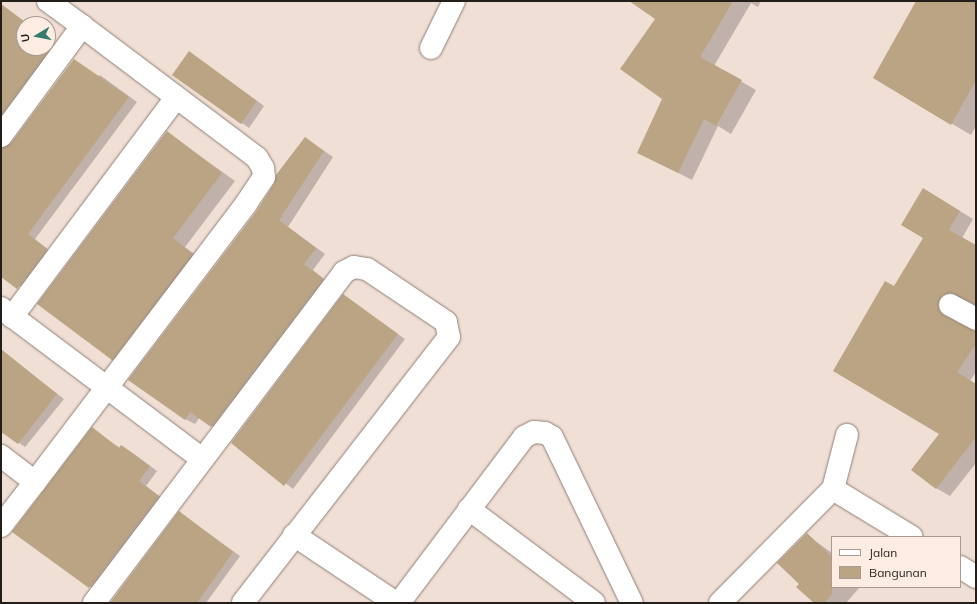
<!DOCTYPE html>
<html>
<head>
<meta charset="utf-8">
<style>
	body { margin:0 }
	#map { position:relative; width:977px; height:604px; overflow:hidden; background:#f0dfd5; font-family:Mulish,sans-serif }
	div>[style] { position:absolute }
	.shadow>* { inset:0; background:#0003 }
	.building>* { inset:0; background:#baa483 }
	.roads { filter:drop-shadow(0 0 1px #8e7f76) drop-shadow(0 0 1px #8e7f76) }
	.street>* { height:22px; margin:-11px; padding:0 11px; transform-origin:11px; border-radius:11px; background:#fff }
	span { translate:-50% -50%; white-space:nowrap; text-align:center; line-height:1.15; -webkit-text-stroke:3px #fdece2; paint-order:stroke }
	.frame { position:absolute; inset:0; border:2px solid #241e1b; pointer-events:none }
	.legend { position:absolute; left:831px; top:536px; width:130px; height:52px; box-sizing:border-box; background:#fdece2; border:1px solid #a69a92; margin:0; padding:5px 7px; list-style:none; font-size:12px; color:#241e1b }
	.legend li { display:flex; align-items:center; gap:8px; height:20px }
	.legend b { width:20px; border:1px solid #a69a92 }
	.north { position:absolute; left:16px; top:16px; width:40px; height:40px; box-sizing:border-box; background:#fdece2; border:1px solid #a69a92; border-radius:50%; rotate:260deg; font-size:11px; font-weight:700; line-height:16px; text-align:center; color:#241e1b }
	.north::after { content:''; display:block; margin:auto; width:14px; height:18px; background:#357a6e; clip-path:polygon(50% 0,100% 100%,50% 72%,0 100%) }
</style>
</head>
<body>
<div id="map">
	<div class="shadow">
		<i style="clip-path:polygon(681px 1px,761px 1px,758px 7px,751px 3px,714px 66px,756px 90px,731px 134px,718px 126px,692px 180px,638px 152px,663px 99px)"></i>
		<i style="clip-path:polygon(917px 1px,976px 1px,976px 126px,971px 135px,875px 78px)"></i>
		<i style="clip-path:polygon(1px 6px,26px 24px,24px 48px,48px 48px,48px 41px,61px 50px,1px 132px)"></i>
		<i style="clip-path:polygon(196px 57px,264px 106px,249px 128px,174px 75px)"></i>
		<i style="clip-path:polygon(100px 75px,137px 102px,35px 239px,54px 254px,27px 291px,1px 273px,1px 149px,6px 149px)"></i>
		<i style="clip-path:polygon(167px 132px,235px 181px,185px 247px,205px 262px,125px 367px,112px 360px)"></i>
		<i style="clip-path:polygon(314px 144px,333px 157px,288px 227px,325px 254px,313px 270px,332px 285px,221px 432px,200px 417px,195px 424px,185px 419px)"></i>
		<i style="clip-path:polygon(937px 197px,973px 219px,962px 238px,976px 246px,976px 306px,965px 300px,957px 302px,951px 313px,957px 323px,976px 333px,976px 372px,970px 381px,976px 384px,976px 463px,950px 496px,936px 488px,940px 434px,894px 287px,924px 238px)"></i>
		<i style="clip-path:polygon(343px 295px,405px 339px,293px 489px,232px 442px)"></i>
		<i style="clip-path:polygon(1px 350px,64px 399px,25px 447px,1px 430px)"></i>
		<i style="clip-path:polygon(92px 429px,120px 448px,122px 446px,130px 451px,157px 471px,146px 486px,167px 502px,98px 592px,14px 532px)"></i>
		<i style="clip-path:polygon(179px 512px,240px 556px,206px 603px,111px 603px)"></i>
		<i style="clip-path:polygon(807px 535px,832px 553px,832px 587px,860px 587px,846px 603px,815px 603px)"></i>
	</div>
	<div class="building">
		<i style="clip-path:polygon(629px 1px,733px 1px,700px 57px,742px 80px,716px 126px,704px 119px,678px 173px,637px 153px,662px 99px,620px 69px,655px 19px)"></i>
		<i style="clip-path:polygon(916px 1px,976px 1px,976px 80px,951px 125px,873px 78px)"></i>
		<i style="clip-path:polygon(1px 4px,28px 24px,24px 24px,24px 48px,48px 48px,48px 39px,54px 43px,1px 115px)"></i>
		<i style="clip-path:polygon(189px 51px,257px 101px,241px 124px,172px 75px)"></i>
		<i style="clip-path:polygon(74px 59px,129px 97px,28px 234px,47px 249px,17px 289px,1px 277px,1px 148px,11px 143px)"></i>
		<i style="clip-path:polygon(167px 131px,222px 173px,173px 238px,193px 254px,112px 360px,37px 304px)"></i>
		<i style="clip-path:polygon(305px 137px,324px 151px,279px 220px,316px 248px,304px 264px,323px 279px,211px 427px,190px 412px,185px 420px,128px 380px,256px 212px,274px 184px,276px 175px)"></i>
		<i style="clip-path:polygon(923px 188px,960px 211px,949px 230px,976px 245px,976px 305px,950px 293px,943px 295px,938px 305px,944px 316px,976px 331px,976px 344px,957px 372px,976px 384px,976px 437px,936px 489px,911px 470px,939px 434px,833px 371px,885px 281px,894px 286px,923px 238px,901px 225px)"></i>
		<i style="clip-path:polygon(343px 294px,398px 334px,284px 486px,231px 443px)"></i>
		<i style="clip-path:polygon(1px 349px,57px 394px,18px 444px,1px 432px)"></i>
		<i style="clip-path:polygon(92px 427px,119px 448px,121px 445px,150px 466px,139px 481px,159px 496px,89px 588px,12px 532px)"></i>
		<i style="clip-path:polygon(179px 511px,233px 552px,197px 603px,110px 603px)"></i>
		<i style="clip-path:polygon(807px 533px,832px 557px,832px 594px,824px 603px,814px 603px,796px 587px,799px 584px,777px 563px)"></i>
	</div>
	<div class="roads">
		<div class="street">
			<i style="left:48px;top:1px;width:42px;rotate:36.3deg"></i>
			<i style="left:431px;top:48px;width:52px;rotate:-63.9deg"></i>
			<i style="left:1px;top:136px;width:137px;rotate:-53.6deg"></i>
			<i style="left:82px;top:26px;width:219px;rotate:37deg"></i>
			<i style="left:257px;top:158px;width:12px;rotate:59deg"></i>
			<i style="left:263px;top:168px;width:9px;rotate:84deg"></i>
			<i style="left:264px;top:177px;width:32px;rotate:124deg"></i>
			<i style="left:246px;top:204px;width:349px;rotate:127.2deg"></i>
			<i style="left:35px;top:482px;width:43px;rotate:-142.6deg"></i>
			<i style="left:950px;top:305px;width:30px;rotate:28deg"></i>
			<i style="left:1px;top:308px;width:250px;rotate:36.9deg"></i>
			<i style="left:12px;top:317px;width:274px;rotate:-53.2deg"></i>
			<i style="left:833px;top:489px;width:56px;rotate:-75.5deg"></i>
			<i style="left:469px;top:509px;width:156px;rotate:36.9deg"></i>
			<i style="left:1px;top:526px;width:56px;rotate:-52.3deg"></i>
			<i style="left:294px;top:535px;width:123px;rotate:33.7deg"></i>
			<i style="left:960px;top:567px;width:19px;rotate:32deg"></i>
			<i style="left:94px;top:603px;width:415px;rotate:-52.9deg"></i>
			<i style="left:344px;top:272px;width:11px;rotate:-27deg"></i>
			<i style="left:354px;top:267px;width:13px;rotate:9deg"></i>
			<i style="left:367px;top:269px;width:95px;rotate:33.9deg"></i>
			<i style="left:446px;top:322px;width:15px;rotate:79deg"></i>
			<i style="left:449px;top:337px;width:336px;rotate:127.8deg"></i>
			<i style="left:399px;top:603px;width:208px;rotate:-53deg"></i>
			<i style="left:524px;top:437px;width:11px;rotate:-27deg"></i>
			<i style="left:534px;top:432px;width:11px;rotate:5deg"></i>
			<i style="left:545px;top:433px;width:8px;rotate:30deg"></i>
			<i style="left:552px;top:437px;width:184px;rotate:64.3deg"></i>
			<i style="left:720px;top:603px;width:161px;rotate:-45.3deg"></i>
			<i style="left:833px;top:489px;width:92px;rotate:31.3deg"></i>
		</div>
	</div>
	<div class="frame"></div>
	<ul class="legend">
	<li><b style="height:5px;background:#fff"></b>Jalan</li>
	<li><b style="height:11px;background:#baa483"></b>Bangunan</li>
	</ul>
	<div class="north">U</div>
</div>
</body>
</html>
